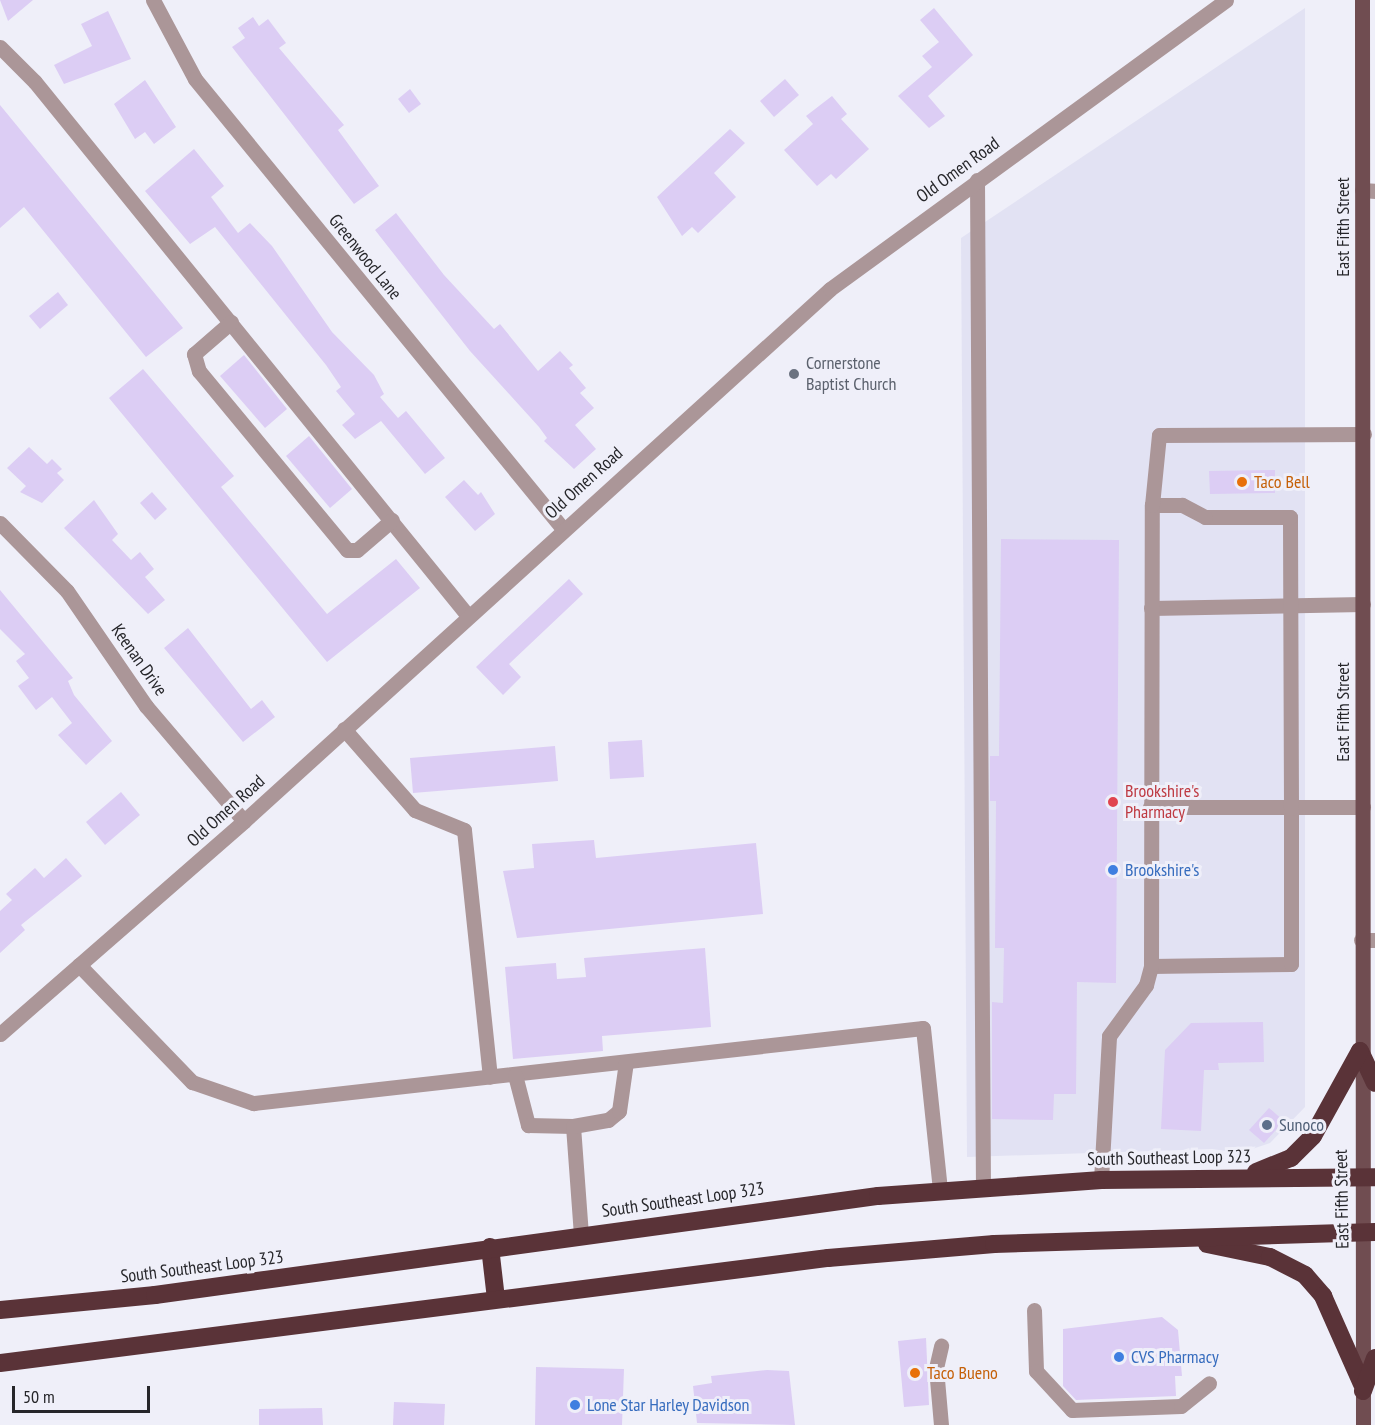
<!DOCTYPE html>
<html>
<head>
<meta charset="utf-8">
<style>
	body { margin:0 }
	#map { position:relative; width:1375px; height:1425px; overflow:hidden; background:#efeff9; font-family:"PT Sans Narrow",sans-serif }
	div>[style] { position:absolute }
	.built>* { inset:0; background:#e2e2f3 }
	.building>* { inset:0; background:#dccdf4 }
	.minor>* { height:15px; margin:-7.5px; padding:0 7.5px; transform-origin:7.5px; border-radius:7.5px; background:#ab9698 }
	.major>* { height:15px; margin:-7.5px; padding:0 7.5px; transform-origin:7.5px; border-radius:7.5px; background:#704d51 }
	.highway>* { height:18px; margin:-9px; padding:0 9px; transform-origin:9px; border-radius:9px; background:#5a3338 }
	.dots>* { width:16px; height:16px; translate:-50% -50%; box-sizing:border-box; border:3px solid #efeff9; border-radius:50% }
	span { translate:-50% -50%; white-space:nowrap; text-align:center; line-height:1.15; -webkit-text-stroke:6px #efeff9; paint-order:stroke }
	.street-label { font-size:18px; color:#26262a }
	.worship-label { font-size:18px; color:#5b616d }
	.left { translate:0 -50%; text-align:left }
	.food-label { font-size:18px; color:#c56008 }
	.health-label { font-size:18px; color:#be3a42 }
	.shop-label { font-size:18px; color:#366cbe }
	.service-label { font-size:18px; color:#4e5e75 }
	.scale { position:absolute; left:12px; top:1386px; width:138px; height:27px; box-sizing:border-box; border:3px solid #26262a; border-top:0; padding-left:8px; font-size:18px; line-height:21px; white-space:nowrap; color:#26262a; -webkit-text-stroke:4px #efeff9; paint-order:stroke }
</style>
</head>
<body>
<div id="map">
	<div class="built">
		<i style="clip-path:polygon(1305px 8px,1305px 1107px,1270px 1143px,1240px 1153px,1212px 1149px,967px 1157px,961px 238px)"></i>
	</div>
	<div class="building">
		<i style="clip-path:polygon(0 0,33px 0,8px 21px)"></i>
		<i style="clip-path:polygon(934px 8px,973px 55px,928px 96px,945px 116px,929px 128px,898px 96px,932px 67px,922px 56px,939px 42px,920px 20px)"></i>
		<i style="clip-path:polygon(108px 11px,131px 59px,64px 84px,54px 65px,92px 46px,81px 24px)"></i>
		<i style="clip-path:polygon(253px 17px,259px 26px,268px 19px,286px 43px,279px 48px,344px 125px,338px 130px,379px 186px,354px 204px,232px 47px,245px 38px,238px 28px)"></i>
		<i style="clip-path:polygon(785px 79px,799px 95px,774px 117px,760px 101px)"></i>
		<i style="clip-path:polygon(145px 80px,176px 127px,154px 144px,145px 132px,135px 139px,114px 104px)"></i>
		<i style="clip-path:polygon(410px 89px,421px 104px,409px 113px,398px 99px)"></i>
		<i style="clip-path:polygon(832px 96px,847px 114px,841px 119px,869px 149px,836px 179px,831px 174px,817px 186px,784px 150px,813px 124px,806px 116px)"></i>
		<i style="clip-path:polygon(0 105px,183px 328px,146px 357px,24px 207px,0 228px)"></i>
		<i style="clip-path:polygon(730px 129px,745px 143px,714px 173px,736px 197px,698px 233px,692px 227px,682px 236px,657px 197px)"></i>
		<i style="clip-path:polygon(194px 149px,224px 186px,211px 197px,238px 233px,250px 223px,272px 246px,332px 332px,374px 375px,384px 394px,380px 397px,398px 418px,406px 411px,445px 458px,425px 474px,381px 421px,355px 439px,342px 425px,355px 414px,336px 391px,341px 387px,326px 365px,215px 227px,190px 244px,145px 191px)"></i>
		<i style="clip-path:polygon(396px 213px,444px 275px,494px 329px,500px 324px,538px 371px,560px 351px,573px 365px,569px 368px,586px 388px,580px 393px,594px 408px,575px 425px,596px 449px,574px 469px,544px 441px,547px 438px,539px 427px,470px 351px,375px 230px)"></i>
		<i style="clip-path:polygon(58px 292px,68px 305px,40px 329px,29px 316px)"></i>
		<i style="clip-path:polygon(244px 355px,287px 409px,265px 428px,220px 376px)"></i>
		<i style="clip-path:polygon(143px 369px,234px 476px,221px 487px,327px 614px,396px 559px,420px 588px,327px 662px,109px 398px)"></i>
		<i style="clip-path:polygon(309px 436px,352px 489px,330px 508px,286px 456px)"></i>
		<i style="clip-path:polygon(29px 447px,47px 464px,52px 459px,62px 469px,57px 473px,64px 480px,42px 503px,20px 492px,26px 486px,7px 468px)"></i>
		<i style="clip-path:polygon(1275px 470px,1275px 493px,1210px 494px,1209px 471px)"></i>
		<i style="clip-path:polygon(464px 480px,478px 495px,481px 492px,495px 514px,475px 531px,445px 497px)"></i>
		<i style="clip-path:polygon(152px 492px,167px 509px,155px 520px,140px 503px)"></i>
		<i style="clip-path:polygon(94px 500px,118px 534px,112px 540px,131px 560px,140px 552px,154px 569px,145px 577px,165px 600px,148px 614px,64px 528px)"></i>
		<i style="clip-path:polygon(1001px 539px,1119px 540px,1116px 983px,1077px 982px,1076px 1094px,1054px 1094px,1053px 1120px,992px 1119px,992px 1002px,1003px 1003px,1004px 948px,995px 948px,996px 801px,990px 801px,990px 756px,999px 756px)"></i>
		<i style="clip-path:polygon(569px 579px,583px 594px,509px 664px,521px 677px,503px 695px,476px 667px)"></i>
		<i style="clip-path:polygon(0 590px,73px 678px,68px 681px,74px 695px,112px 741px,86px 765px,58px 735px,72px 723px,52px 697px,36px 710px,18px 686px,29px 678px,16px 661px,25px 654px,0 629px)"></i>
		<i style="clip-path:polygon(188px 628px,251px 709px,262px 700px,275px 717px,243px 742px,164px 648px)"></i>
		<i style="clip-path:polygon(642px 740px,644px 777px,610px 779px,608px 742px)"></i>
		<i style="clip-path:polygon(555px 746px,558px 781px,413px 793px,410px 758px)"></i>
		<i style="clip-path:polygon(121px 792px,140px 815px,105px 845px,86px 822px)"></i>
		<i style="clip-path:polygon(594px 840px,596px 858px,756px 843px,763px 914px,517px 938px,503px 871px,534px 868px,532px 844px)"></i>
		<i style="clip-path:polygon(66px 858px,82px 876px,21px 925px,25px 930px,0 953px,0 911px,12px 900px,6px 894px,35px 868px,44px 878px)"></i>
		<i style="clip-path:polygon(705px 948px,711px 1027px,602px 1036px,603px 1051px,513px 1059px,505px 967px,556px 963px,557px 979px,586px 977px,584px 958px)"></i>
		<i style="clip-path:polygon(1263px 1022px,1264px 1062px,1218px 1063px,1219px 1070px,1204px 1070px,1201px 1131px,1161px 1129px,1165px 1050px,1191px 1023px)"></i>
		<i style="clip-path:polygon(1269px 1108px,1284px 1121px,1264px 1143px,1249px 1130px)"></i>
		<i style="clip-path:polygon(1162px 1317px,1178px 1330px,1182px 1376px,1175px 1376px,1176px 1396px,1076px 1400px,1063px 1386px,1063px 1329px)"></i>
		<i style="clip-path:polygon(926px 1338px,929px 1405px,904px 1407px,898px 1341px)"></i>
		<i style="clip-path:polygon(536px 1367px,624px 1369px,622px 1425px,535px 1425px)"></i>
		<i style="clip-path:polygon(767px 1370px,789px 1371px,795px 1425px,697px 1423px,693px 1386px,712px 1383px,711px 1376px)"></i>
		<i style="clip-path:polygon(394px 1402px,445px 1404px,444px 1425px,393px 1425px)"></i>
		<i style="clip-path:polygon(322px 1408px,323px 1425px,259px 1425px,259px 1409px)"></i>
	</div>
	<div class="minor">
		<i style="left:153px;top:0;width:89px;rotate:62deg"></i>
		<i style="left:195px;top:79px;width:581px;rotate:50.72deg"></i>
		<i style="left:0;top:47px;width:49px;rotate:45deg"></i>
		<i style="left:35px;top:82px;width:687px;rotate:50.96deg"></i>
		<i style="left:977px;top:180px;width:1006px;rotate:89.66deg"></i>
		<i style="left:1362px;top:190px;width:13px;rotate:4deg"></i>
		<i style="left:231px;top:322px;width:49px;rotate:139.1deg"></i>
		<i style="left:194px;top:354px;width:18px;rotate:74deg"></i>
		<i style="left:199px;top:371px;width:232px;rotate:50.4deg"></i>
		<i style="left:347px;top:550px;width:10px"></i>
		<i style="left:357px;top:550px;width:46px;rotate:-40.6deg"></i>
		<i style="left:0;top:523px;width:95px;rotate:45.4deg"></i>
		<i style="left:67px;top:591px;width:140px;rotate:55.5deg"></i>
		<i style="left:146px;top:706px;width:151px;rotate:49.6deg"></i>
		<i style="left:1151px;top:608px;width:212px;rotate:-1.1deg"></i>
		<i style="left:344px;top:729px;width:108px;rotate:48.8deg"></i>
		<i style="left:415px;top:810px;width:53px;rotate:22.2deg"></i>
		<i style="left:464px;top:830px;width:248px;rotate:84deg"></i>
		<i style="left:1150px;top:807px;width:213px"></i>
		<i style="left:1361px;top:940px;width:14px"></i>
		<i style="left:79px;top:965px;width:163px;rotate:46deg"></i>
		<i style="left:192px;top:1082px;width:65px;rotate:19deg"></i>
		<i style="left:253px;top:1103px;width:674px;rotate:-6.39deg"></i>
		<i style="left:923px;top:1028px;width:163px;rotate:84deg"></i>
		<i style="left:1151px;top:966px;width:140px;rotate:-0.8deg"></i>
		<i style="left:1291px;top:964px;width:156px;rotate:-90deg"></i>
		<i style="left:1291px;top:808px;width:291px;rotate:-90.2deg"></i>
		<i style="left:1290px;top:517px;width:85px;rotate:180deg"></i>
		<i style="left:1205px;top:517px;width:26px;rotate:-152deg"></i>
		<i style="left:1182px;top:505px;width:30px;rotate:180deg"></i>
		<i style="left:0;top:1034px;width:324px;rotate:-41.1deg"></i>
		<i style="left:244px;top:821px;width:791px;rotate:-42.23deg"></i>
		<i style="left:830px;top:289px;width:490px;rotate:-36.1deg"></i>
		<i style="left:515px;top:1075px;width:52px;rotate:75.4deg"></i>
		<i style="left:528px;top:1125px;width:45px;rotate:1.3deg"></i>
		<i style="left:573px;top:1126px;width:109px;rotate:85.8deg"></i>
		<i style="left:573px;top:1126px;width:36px;rotate:-10deg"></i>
		<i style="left:608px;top:1120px;width:14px;rotate:-39deg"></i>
		<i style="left:619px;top:1111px;width:49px;rotate:-81.9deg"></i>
		<i style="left:1101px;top:1180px;width:144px;rotate:-86.8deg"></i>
		<i style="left:1109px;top:1036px;width:63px;rotate:-54deg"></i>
		<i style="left:1146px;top:985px;width:20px;rotate:-75deg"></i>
		<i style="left:1151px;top:966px;width:461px;rotate:-89.9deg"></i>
		<i style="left:1152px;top:505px;width:70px;rotate:-84.3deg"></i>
		<i style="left:1159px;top:435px;width:205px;rotate:-0.3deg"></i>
		<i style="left:1034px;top:1310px;width:61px;rotate:88.1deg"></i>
		<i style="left:1036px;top:1371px;width:53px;rotate:47.3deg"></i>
		<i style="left:1072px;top:1410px;width:109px;rotate:-2.1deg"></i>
		<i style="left:1181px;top:1406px;width:36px;rotate:-39deg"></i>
		<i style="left:941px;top:1425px;width:57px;rotate:-95deg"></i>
		<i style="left:936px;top:1368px;width:23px;rotate:-77deg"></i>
	</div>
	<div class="major">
		<i style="left:1362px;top:0;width:1425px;rotate:89.96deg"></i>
	</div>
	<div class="highway">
		<i style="left:1360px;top:1051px;width:35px;rotate:65deg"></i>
		<i style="left:1256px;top:1172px;width:38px;rotate:-22deg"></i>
		<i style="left:1291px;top:1158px;width:31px;rotate:-45deg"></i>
		<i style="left:1313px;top:1136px;width:97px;rotate:-61.1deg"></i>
		<i style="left:1207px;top:1244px;width:64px;rotate:11.7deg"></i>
		<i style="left:1270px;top:1257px;width:39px;rotate:27deg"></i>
		<i style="left:1305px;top:1275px;width:28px;rotate:49deg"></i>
		<i style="left:1323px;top:1296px;width:96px;rotate:66.1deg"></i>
		<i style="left:490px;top:1247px;width:52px;rotate:83.4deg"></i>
		<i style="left:0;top:1310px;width:156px;rotate:-5.5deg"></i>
		<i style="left:155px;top:1295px;width:730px;rotate:-7.8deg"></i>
		<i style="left:878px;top:1196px;width:224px;rotate:-4.1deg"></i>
		<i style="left:1101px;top:1180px;width:274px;rotate:-0.6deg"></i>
		<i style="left:0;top:1363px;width:835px;rotate:-7.23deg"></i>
		<i style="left:828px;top:1258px;width:167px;rotate:-4.8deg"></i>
		<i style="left:994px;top:1244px;width:381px;rotate:-1.8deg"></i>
		<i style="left:1363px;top:1391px;width:35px;rotate:-70deg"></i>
	</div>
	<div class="dots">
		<i style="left:794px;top:374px;background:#6b7280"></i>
		<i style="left:1242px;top:482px;background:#e8710a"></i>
		<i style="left:1113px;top:802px;background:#e0444e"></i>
		<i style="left:1113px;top:870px;background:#3f7fe0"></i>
		<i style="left:1267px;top:1125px;background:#5c6f8a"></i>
		<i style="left:1119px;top:1357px;background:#3f7fe0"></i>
		<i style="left:915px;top:1373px;background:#e8710a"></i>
		<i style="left:575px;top:1405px;background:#3f7fe0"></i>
	</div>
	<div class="street-label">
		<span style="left:958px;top:170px;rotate:-36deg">Old Omen Road</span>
		<span style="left:1343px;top:227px;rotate:-90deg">East Fifth Street</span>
		<span style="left:365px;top:257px;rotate:51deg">Greenwood Lane</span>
		<span style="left:584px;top:483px;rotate:-42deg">Old Omen Road</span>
		<span style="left:139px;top:660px;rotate:55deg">Keenan Drive</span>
		<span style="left:1343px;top:712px;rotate:-90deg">East Fifth Street</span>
		<span style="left:226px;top:811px;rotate:-42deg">Old Omen Road</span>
		<span style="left:1169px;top:1158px;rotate:-1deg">South Southeast Loop 323</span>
		<span style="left:1342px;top:1199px;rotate:-91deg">East Fifth Street</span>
		<span style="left:683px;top:1200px;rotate:-8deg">South Southeast Loop 323</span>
		<span style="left:202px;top:1267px;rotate:-7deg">South Southeast Loop 323</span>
	</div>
	<div class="worship-label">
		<span class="left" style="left:806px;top:374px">Cornerstone<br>Baptist Church</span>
	</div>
	<div class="food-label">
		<span class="left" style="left:1254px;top:482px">Taco Bell</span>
		<span class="left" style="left:927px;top:1373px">Taco Bueno</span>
	</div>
	<div class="health-label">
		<span class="left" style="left:1125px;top:802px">Brookshire's<br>Pharmacy</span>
	</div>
	<div class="shop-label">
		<span class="left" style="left:1125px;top:870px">Brookshire's</span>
		<span class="left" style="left:1131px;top:1357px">CVS Pharmacy</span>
		<span class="left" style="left:587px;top:1405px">Lone Star Harley Davidson</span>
	</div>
	<div class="service-label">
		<span class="left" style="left:1279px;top:1125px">Sunoco</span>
	</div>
	<div class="scale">50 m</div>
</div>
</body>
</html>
